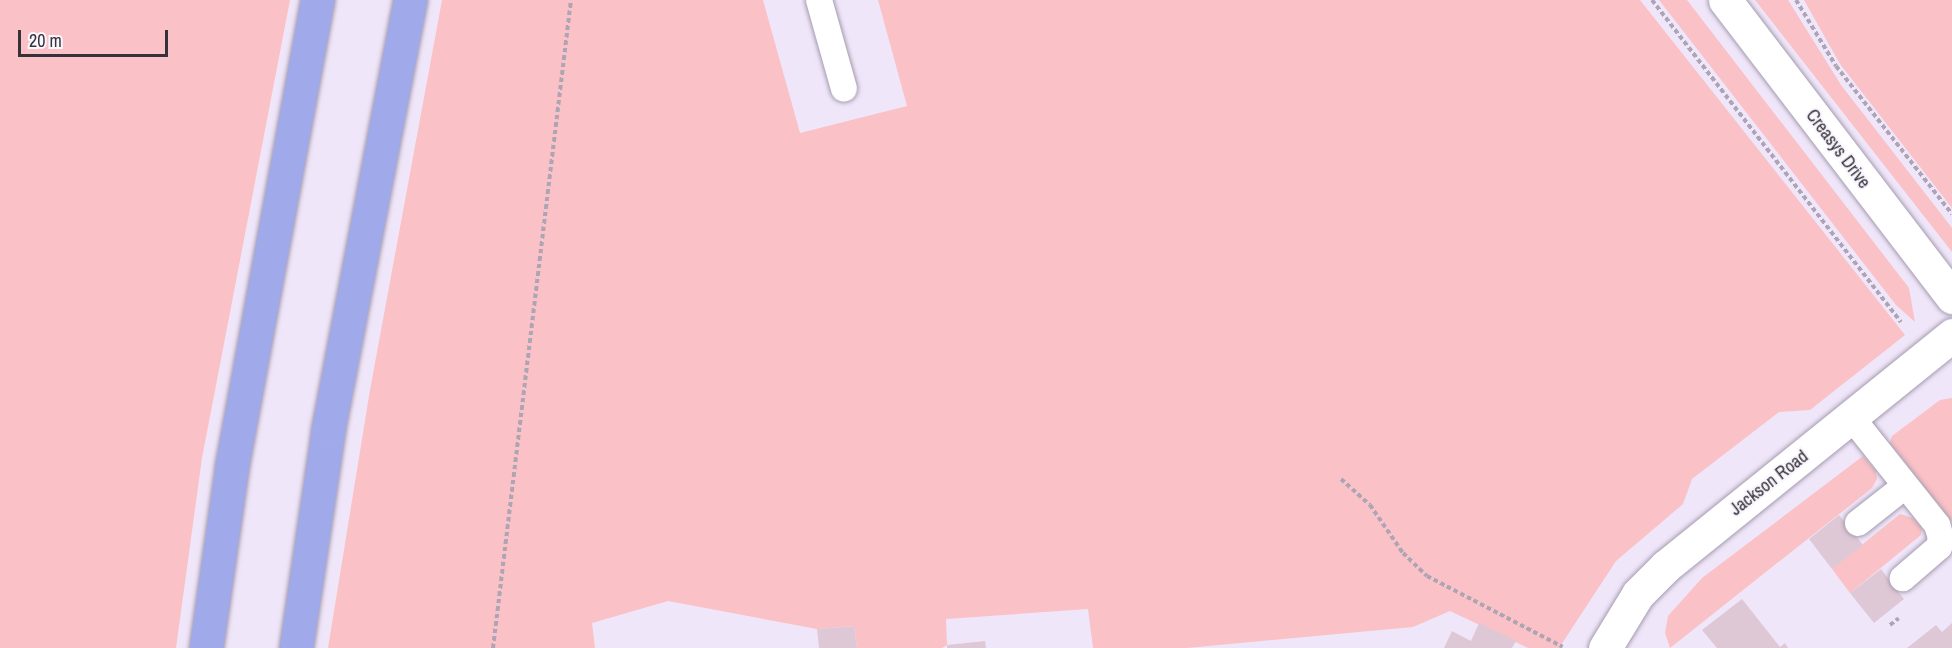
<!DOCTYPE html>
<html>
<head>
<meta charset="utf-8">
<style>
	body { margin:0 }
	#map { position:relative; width:1952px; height:648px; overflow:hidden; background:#f0e6fa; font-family:"Archivo Narrow",sans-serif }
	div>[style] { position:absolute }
	.green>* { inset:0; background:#fac1c6 }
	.building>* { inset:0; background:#dec8d6 }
	.path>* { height:4px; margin-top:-2px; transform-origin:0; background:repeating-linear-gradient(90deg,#ada5b5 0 4.5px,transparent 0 7.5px) }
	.roads { filter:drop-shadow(0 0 2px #a59bae) drop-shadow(0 0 2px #a59bae) }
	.service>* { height:26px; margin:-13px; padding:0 13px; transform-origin:13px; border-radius:13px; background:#fff }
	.minor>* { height:33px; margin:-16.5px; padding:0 16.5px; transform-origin:16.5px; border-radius:16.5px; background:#fff }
	.tertiary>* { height:33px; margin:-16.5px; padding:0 16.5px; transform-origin:16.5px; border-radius:16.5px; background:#fff }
	.trunk>* { height:33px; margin:-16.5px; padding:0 16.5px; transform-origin:16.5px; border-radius:16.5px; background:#a0aaeb }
	span { translate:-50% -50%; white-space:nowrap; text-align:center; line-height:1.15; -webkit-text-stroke:4.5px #faf6fe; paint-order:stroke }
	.street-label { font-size:18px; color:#36323a }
	.scale { position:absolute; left:18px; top:30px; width:150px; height:27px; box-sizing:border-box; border:3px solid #36323a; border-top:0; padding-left:8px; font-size:18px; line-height:21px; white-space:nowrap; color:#36323a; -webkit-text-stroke:4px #faf6fe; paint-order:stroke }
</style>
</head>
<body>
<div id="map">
	<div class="green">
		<i style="clip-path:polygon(0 0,290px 0,202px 458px,176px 648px,0 648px)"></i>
		<i style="clip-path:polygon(442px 0,763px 0,800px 133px,907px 106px,878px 0,1640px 0,1905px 335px,1810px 410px,1779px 412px,1692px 479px,1683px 504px,1616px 561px,1559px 648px,1528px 648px,1450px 611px,1413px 627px,1187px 648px,1093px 648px,1088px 609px,946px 619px,947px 645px,942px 648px,857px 648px,854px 626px,817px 629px,668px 601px,592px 623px,595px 648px,328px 648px,370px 390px)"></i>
		<i style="clip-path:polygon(1659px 0,1687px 0,1909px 288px,1915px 322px,1896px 305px)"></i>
		<i style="clip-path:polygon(1755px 0,1788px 0,1841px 85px,1952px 228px,1952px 252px)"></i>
		<i style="clip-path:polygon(1804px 0,1952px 0,1952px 208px,1840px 64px)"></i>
		<i style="clip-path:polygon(1952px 398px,1952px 522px,1890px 443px,1892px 436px,1940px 400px)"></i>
		<i style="clip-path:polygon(1863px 456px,1876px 471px,1877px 479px,1872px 488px,1670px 648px,1665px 633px,1668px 616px,1702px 578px)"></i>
		<i style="clip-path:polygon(1900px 514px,1913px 518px,1922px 528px,1921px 535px,1850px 593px,1832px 569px)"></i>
	</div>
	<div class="building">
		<i style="clip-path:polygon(1839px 515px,1863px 545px,1832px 569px,1809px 539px)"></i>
		<i style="clip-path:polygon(1881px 569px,1904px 599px,1874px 623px,1850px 593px)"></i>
		<i style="clip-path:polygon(1742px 599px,1780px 647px,1785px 643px,1788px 648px,1717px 648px,1702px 630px)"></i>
		<i style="clip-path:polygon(1479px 623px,1516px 641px,1512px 648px,1444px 648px,1452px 631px,1471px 641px)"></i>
		<i style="clip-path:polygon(1952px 623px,1952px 648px,1907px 648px,1936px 625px,1942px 632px)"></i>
		<i style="clip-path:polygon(854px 626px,857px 648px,819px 648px,817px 629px)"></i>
		<i style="clip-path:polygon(985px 641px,986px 648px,947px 648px,947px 645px)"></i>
	</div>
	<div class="path">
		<i style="left:1652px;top:0;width:407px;rotate:52.3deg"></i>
		<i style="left:1796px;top:0;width:77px;rotate:58.8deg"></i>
		<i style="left:1836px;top:66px;width:188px;rotate:51.9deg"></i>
		<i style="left:1341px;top:479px;width:39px;rotate:42deg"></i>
		<i style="left:1370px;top:505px;width:58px;rotate:55.5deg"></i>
		<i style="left:1403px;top:553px;width:33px;rotate:44deg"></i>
		<i style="left:1427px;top:576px;width:153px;rotate:27.6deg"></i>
		<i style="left:1890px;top:625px;width:11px;rotate:-38deg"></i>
		<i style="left:493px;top:648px;width:653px;rotate:-83.14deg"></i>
	</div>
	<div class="roads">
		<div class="service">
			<i style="left:819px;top:0;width:92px;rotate:74.3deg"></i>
			<i style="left:1852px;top:418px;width:137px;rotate:51.5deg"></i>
			<i style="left:1937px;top:525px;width:13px;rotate:72deg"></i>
			<i style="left:1941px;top:537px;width:10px;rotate:101deg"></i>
			<i style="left:1939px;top:547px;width:48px;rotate:139.3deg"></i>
			<i style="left:1858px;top:523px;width:60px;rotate:-38.2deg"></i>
		</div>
		<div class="minor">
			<i style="left:1605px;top:648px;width:63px;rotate:-58.6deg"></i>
			<i style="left:1638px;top:594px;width:40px;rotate:-45deg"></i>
			<i style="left:1666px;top:566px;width:368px;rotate:-38.9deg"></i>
		</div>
		<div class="tertiary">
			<i style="left:1725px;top:0;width:374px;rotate:52.6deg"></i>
		</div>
		<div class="trunk">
			<i style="left:206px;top:648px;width:185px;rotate:-81.9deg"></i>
			<i style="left:232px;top:465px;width:473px;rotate:-79.6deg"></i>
			<i style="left:296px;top:648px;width:220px;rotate:-81.6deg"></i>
			<i style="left:328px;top:430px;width:438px;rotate:-79.2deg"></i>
		</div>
	</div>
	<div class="street-label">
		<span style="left:1838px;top:149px;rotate:53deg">Creasys Drive</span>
		<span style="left:1769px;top:483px;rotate:-38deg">Jackson Road</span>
	</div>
	<div class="scale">20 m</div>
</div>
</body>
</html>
